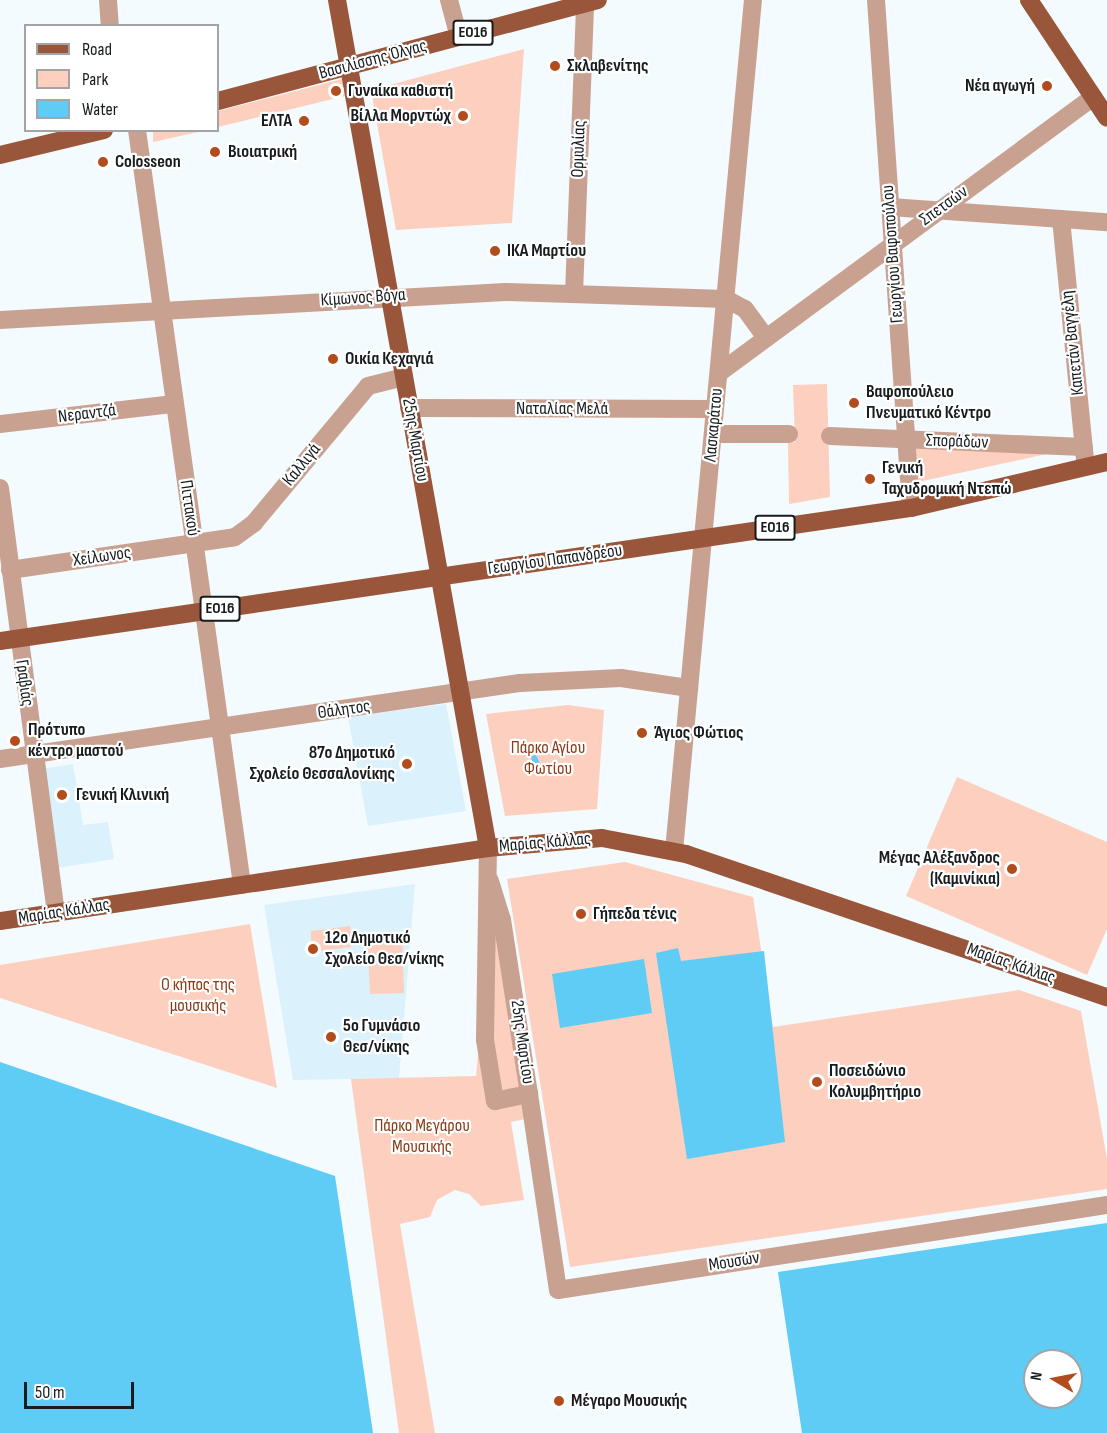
<!DOCTYPE html>
<html>
<head>
<meta charset="utf-8">
<style>
	body { margin:0 }
	#map { position:relative; width:1107px; height:1433px; overflow:hidden; background:#f3fbff; font-family:"Sofia Sans Condensed",sans-serif }
	div>[style] { position:absolute }
	.built>* { inset:0; background:#dbf1fb }
	.green>* { inset:0; background:#fccfbe }
	.water>* { inset:0; background:#5eccf5 }
	.minor>* { height:18px; margin:-9px; padding:0 9px; transform-origin:9px; border-radius:9px; background:#c9a191 }
	.major>* { height:18px; margin:-9px; padding:0 9px; transform-origin:9px; border-radius:9px; background:#99563a }
	.dots>* { width:16px; height:16px; translate:-50% -50%; box-sizing:border-box; border:3px solid #fff; border-radius:50% }
	span { translate:-50% -50%; white-space:nowrap; text-align:center; line-height:1.15; -webkit-text-stroke:4.5px #fff; paint-order:stroke }
	.shield-label span { padding:2px 4px; background:#fff; border:2px solid; border-radius:4px; -webkit-text-stroke-width:0 }
	.shield-label { font-size:16px; color:#171c1e; font-weight:700 }
	.street-label { font-size:18px; color:#171c1e }
	.poi-label { font-size:18px; color:#171c1e; font-weight:700 }
	.left { translate:0 -50%; text-align:left }
	.right { translate:-100% -50%; text-align:right }
	.park-label { font-size:18px; color:#893b17 }
	.legend { position:absolute; left:24px; top:24px; width:195px; height:108px; box-sizing:border-box; background:#fff; border:2px solid #a2a4a5; margin:0; padding:8px 10px; list-style:none; font-size:18px; color:#171c1e }
	.legend li { display:flex; align-items:center; gap:12px; height:30px }
	.legend b { width:30px; border:2px solid #a2a4a5 }
	.north { position:absolute; left:1023px; top:1349px; width:60px; height:60px; box-sizing:border-box; background:#fff; border:2px solid #a2a4a5; border-radius:50%; rotate:280deg; font-size:16px; font-weight:700; line-height:24px; text-align:center; color:#171c1e }
	.north::after { content:''; display:block; margin:auto; width:21px; height:27px; background:#b14c1c; clip-path:polygon(50% 0,100% 100%,50% 72%,0 100%) }
	.scale { position:absolute; left:24px; top:1382px; width:110px; height:27px; box-sizing:border-box; border:3px solid #171c1e; border-top:0; padding-left:8px; font-size:18px; line-height:21px; white-space:nowrap; color:#171c1e; -webkit-text-stroke:4px #fff; paint-order:stroke }
</style>
</head>
<body>
<div id="map">
	<div class="built">
		<i style="clip-path:polygon(446px 704px,466px 811px,368px 826px,348px 717px)"></i>
		<i style="clip-path:polygon(73px 764px,83px 825px,108px 822px,114px 859px,57px 868px,42px 769px)"></i>
		<i style="clip-path:polygon(415px 884px,399px 1078px,293px 1080px,264px 905px)"></i>
	</div>
	<div class="green">
		<i style="clip-path:polygon(524px 49px,512px 223px,396px 230px,371px 90px)"></i>
		<i style="clip-path:polygon(342px 79px,345px 96px,218px 127px,218px 111px)"></i>
		<i style="clip-path:polygon(153px 131px,153px 130px,203px 131px,153px 142px)"></i>
		<i style="clip-path:polygon(827px 384px,830px 497px,789px 504px,788px 443px,795px 442px,793px 385px)"></i>
		<i style="clip-path:polygon(915px 449px,1051px 453px,918px 482px)"></i>
		<i style="clip-path:polygon(568px 705px,604px 710px,597px 809px,505px 816px,486px 714px)"></i>
		<i style="clip-path:polygon(957px 777px,1107px 842px,1107px 929px,1087px 975px,906px 896px)"></i>
		<i style="clip-path:polygon(625px 862px,753px 897px,773px 1027px,1019px 990px,1081px 1011px,1107px 1159px,1107px 1189px,570px 1267px,507px 879px)"></i>
		<i style="clip-path:polygon(493px 888px,525px 1119px,511px 1122px,524px 1200px,481px 1206px,469px 1194px,455px 1190px,437px 1200px,430px 1217px,400px 1224px,435px 1433px,399px 1433px,351px 1079px,476px 1076px)"></i>
		<i style="clip-path:polygon(250px 924px,277px 1088px,0 998px,0 965px)"></i>
		<i style="clip-path:polygon(350px 926px,351px 947px,311px 952px,311px 931px)"></i>
		<i style="clip-path:polygon(367px 933px,402px 933px,404px 993px,370px 994px)"></i>
	</div>
	<div class="water">
		<i style="clip-path:polygon(536px 755px,542px 768px,553px 770px,552px 776px,533px 769px,531px 756px)"></i>
		<i style="clip-path:polygon(678px 948px,681px 961px,764px 951px,785px 1142px,687px 1159px,656px 953px)"></i>
		<i style="clip-path:polygon(644px 959px,652px 1013px,560px 1028px,552px 974px)"></i>
		<i style="clip-path:polygon(0 1062px,335px 1176px,373px 1433px,0 1433px)"></i>
		<i style="clip-path:polygon(evenodd,1107px 1223px,1107px 1433px,802px 1433px,778px 1272px,1107px 1223px,1035px 1361px,1071px 1361px,1071px 1397px,1035px 1397px,1035px 1361px)"></i>
	</div>
	<div class="minor">
		<i style="left:108px;top:0;width:26px;rotate:86deg"></i>
		<i style="left:449px;top:0;width:38px;rotate:75deg"></i>
		<i style="left:876px;top:0;width:509px;rotate:86.06deg"></i>
		<i style="left:137px;top:130px;width:762px;rotate:82.08deg"></i>
		<i style="left:890px;top:207px;width:218px;rotate:4deg"></i>
		<i style="left:1061px;top:219px;width:241px;rotate:84.3deg"></i>
		<i style="left:574px;top:294px;width:290px;rotate:-87.8deg"></i>
		<i style="left:0;top:320px;width:506px;rotate:-3.17deg"></i>
		<i style="left:505px;top:292px;width:221px;rotate:1.8deg"></i>
		<i style="left:726px;top:299px;width:21px;rotate:28deg"></i>
		<i style="left:745px;top:309px;width:36px;rotate:54deg"></i>
		<i style="left:719px;top:373px;width:465px;rotate:-36.4deg"></i>
		<i style="left:409px;top:408px;width:306px;rotate:0.2deg"></i>
		<i style="left:0;top:424px;width:175px;rotate:-6.6deg"></i>
		<i style="left:713px;top:434px;width:76px"></i>
		<i style="left:830px;top:436px;width:254px;rotate:2.5deg"></i>
		<i style="left:0;top:488px;width:429px;rotate:82.5deg"></i>
		<i style="left:10px;top:570px;width:227px;rotate:-8.3deg"></i>
		<i style="left:235px;top:537px;width:24px;rotate:-36deg"></i>
		<i style="left:254px;top:523px;width:178px;rotate:-50.2deg"></i>
		<i style="left:368px;top:386px;width:37px;rotate:-14deg"></i>
		<i style="left:0;top:759px;width:526px;rotate:-8.32deg"></i>
		<i style="left:520px;top:683px;width:101px;rotate:-2.8deg"></i>
		<i style="left:621px;top:678px;width:69px;rotate:8.4deg"></i>
		<i style="left:488px;top:848px;width:192px;rotate:90.9deg"></i>
		<i style="left:485px;top:1040px;width:62px;rotate:80.7deg"></i>
		<i style="left:495px;top:1101px;width:35px;rotate:-12deg"></i>
		<i style="left:529px;top:1094px;width:176px;rotate:-98.8deg"></i>
		<i style="left:502px;top:920px;width:41px;rotate:-107.1deg"></i>
		<i style="left:674px;top:851px;width:855px;rotate:-84.7deg"></i>
		<i style="left:529px;top:1094px;width:198px;rotate:81.6deg"></i>
		<i style="left:558px;top:1290px;width:556px;rotate:-8.8deg"></i>
	</div>
	<div class="major">
		<i style="left:337px;top:0;width:861px;rotate:79.9deg"></i>
		<i style="left:1029px;top:0;width:141px;rotate:56.5deg"></i>
		<i style="left:218px;top:101px;width:393px;rotate:-14.9deg"></i>
		<i style="left:0;top:155px;width:107px;rotate:-13.5deg"></i>
		<i style="left:0;top:641px;width:921px;rotate:-8.31deg"></i>
		<i style="left:911px;top:508px;width:201px;rotate:-13.2deg"></i>
		<i style="left:0;top:921px;width:493px;rotate:-8.5deg"></i>
		<i style="left:488px;top:848px;width:114px;rotate:-5deg"></i>
		<i style="left:602px;top:838px;width:86px;rotate:10.8deg"></i>
		<i style="left:686px;top:854px;width:445px;rotate:18.8deg"></i>
	</div>
	<div class="dots">
		<i style="left:555px;top:66px;background:#b14c1c"></i>
		<i style="left:1047px;top:86px;background:#b14c1c"></i>
		<i style="left:336px;top:91px;background:#b14c1c"></i>
		<i style="left:463px;top:116px;background:#b14c1c"></i>
		<i style="left:304px;top:121px;background:#b14c1c"></i>
		<i style="left:215px;top:152px;background:#b14c1c"></i>
		<i style="left:103px;top:162px;background:#b14c1c"></i>
		<i style="left:495px;top:251px;background:#b14c1c"></i>
		<i style="left:333px;top:359px;background:#b14c1c"></i>
		<i style="left:854px;top:403px;background:#b14c1c"></i>
		<i style="left:870px;top:479px;background:#b14c1c"></i>
		<i style="left:642px;top:733px;background:#b14c1c"></i>
		<i style="left:15px;top:741px;background:#b14c1c"></i>
		<i style="left:407px;top:764px;background:#b14c1c"></i>
		<i style="left:62px;top:795px;background:#b14c1c"></i>
		<i style="left:1012px;top:869px;background:#b14c1c"></i>
		<i style="left:581px;top:914px;background:#b14c1c"></i>
		<i style="left:313px;top:949px;background:#b14c1c"></i>
		<i style="left:331px;top:1037px;background:#b14c1c"></i>
		<i style="left:817px;top:1082px;background:#b14c1c"></i>
		<i style="left:559px;top:1401px;background:#b14c1c"></i>
	</div>
	<div class="shield-label">
		<span style="left:473px;top:33px">ΕΟ16</span>
		<span style="left:775px;top:528px">ΕΟ16</span>
		<span style="left:220px;top:609px">ΕΟ16</span>
	</div>
	<div class="street-label">
		<span style="left:373px;top:60px;rotate:-15deg">Βασιλίσσης Όλγας</span>
		<span style="left:579px;top:149px;rotate:-88deg">Ορμυλίας</span>
		<span style="left:944px;top:206px;rotate:-36deg">Σπετσών</span>
		<span style="left:893px;top:254px;rotate:-94deg">Γεωργίου Βαφοπούλου</span>
		<span style="left:363px;top:298px;rotate:-4deg">Κίμωνος Βόγα</span>
		<span style="left:1073px;top:343px;rotate:-96deg">Καπετάν Βαγγέλη</span>
		<span style="left:562px;top:409px">Ναταλίας Μελά</span>
		<span style="left:87px;top:414px;rotate:-7deg">Νεραντζά</span>
		<span style="left:714px;top:425px;rotate:-85deg">Λασκαράτου</span>
		<span style="left:415px;top:440px;rotate:80deg">25ης Μαρτίου</span>
		<span style="left:957px;top:442px;rotate:2deg">Σποράδων</span>
		<span style="left:302px;top:465px;rotate:-51deg">Καλλιγά</span>
		<span style="left:189px;top:508px;rotate:82deg">Πιττακού</span>
		<span style="left:102px;top:557px;rotate:-8deg">Χείλωνος</span>
		<span style="left:555px;top:560px;rotate:-8deg">Γεωργίου Παπανδρέου</span>
		<span style="left:24px;top:683px;rotate:82deg">Γραβιάς</span>
		<span style="left:344px;top:710px;rotate:-8deg">Θάλητος</span>
		<span style="left:545px;top:843px;rotate:-5deg">Μαρίας Κάλλας</span>
		<span style="left:64px;top:912px;rotate:-9deg">Μαρίας Κάλλας</span>
		<span style="left:1011px;top:964px;rotate:19deg">Μαρίας Κάλλας</span>
		<span style="left:522px;top:1042px;rotate:82deg">25ης Μαρτίου</span>
		<span style="left:734px;top:1262px;rotate:-9deg">Μουσών</span>
	</div>
	<div class="poi-label">
		<span class="left" style="left:567px;top:66px">Σκλαβενίτης</span>
		<span class="right" style="left:1035px;top:86px">Νέα αγωγή</span>
		<span class="left" style="left:348px;top:91px">Γυναίκα καθιστή</span>
		<span class="right" style="left:451px;top:116px">Βίλλα Μορντώχ</span>
		<span class="right" style="left:292px;top:121px">ΕΛΤΑ</span>
		<span class="left" style="left:228px;top:152px">Βιοιατρική</span>
		<span class="left" style="left:115px;top:162px">Colosseon</span>
		<span class="left" style="left:507px;top:251px">ΙΚΑ Μαρτίου</span>
		<span class="left" style="left:345px;top:359px">Οικία Κεχαγιά</span>
		<span class="left" style="left:866px;top:403px">Βαφοπούλειο<br>Πνευματικό Κέντρο</span>
		<span class="left" style="left:882px;top:479px">Γενική<br>Ταχυδρομική Ντεπώ</span>
		<span class="left" style="left:28px;top:741px">Πρότυπο<br>κέντρο μαστού</span>
		<span class="left" style="left:654px;top:733px">Άγιος Φώτιος</span>
		<span class="right" style="left:395px;top:764px">87ο Δημοτικό<br>Σχολείο Θεσσαλονίκης</span>
		<span class="left" style="left:76px;top:795px">Γενική Κλινική</span>
		<span class="right" style="left:1000px;top:869px">Μέγας Αλέξανδρος<br>(Καμινίκια)</span>
		<span class="left" style="left:593px;top:914px">Γήπεδα τένις</span>
		<span class="left" style="left:325px;top:949px">12ο Δημοτικό<br>Σχολείο Θεσ/νίκης</span>
		<span class="left" style="left:343px;top:1037px">5ο Γυμνάσιο<br>Θεσ/νίκης</span>
		<span class="left" style="left:829px;top:1082px">Ποσειδώνιο<br>Κολυμβητήριο</span>
		<span class="left" style="left:571px;top:1401px">Μέγαρο Μουσικής</span>
	</div>
	<div class="park-label">
		<span style="left:548px;top:759px">Πάρκο Αγίου<br>Φωτίου</span>
		<span style="left:198px;top:996px">Ο κήπος της<br>μουσικής</span>
		<span style="left:422px;top:1137px">Πάρκο Μεγάρου<br>Μουσικής</span>
	</div>
	<ul class="legend">
	<li><b style="height:8px;background:#99563a"></b>Road</li>
	<li><b style="height:16px;background:#fccfbe"></b>Park</li>
	<li><b style="height:16px;background:#5eccf5"></b>Water</li>
	</ul>
	<div class="north">N</div>
	<div class="scale">50 m</div>
</div>
</body>
</html>
